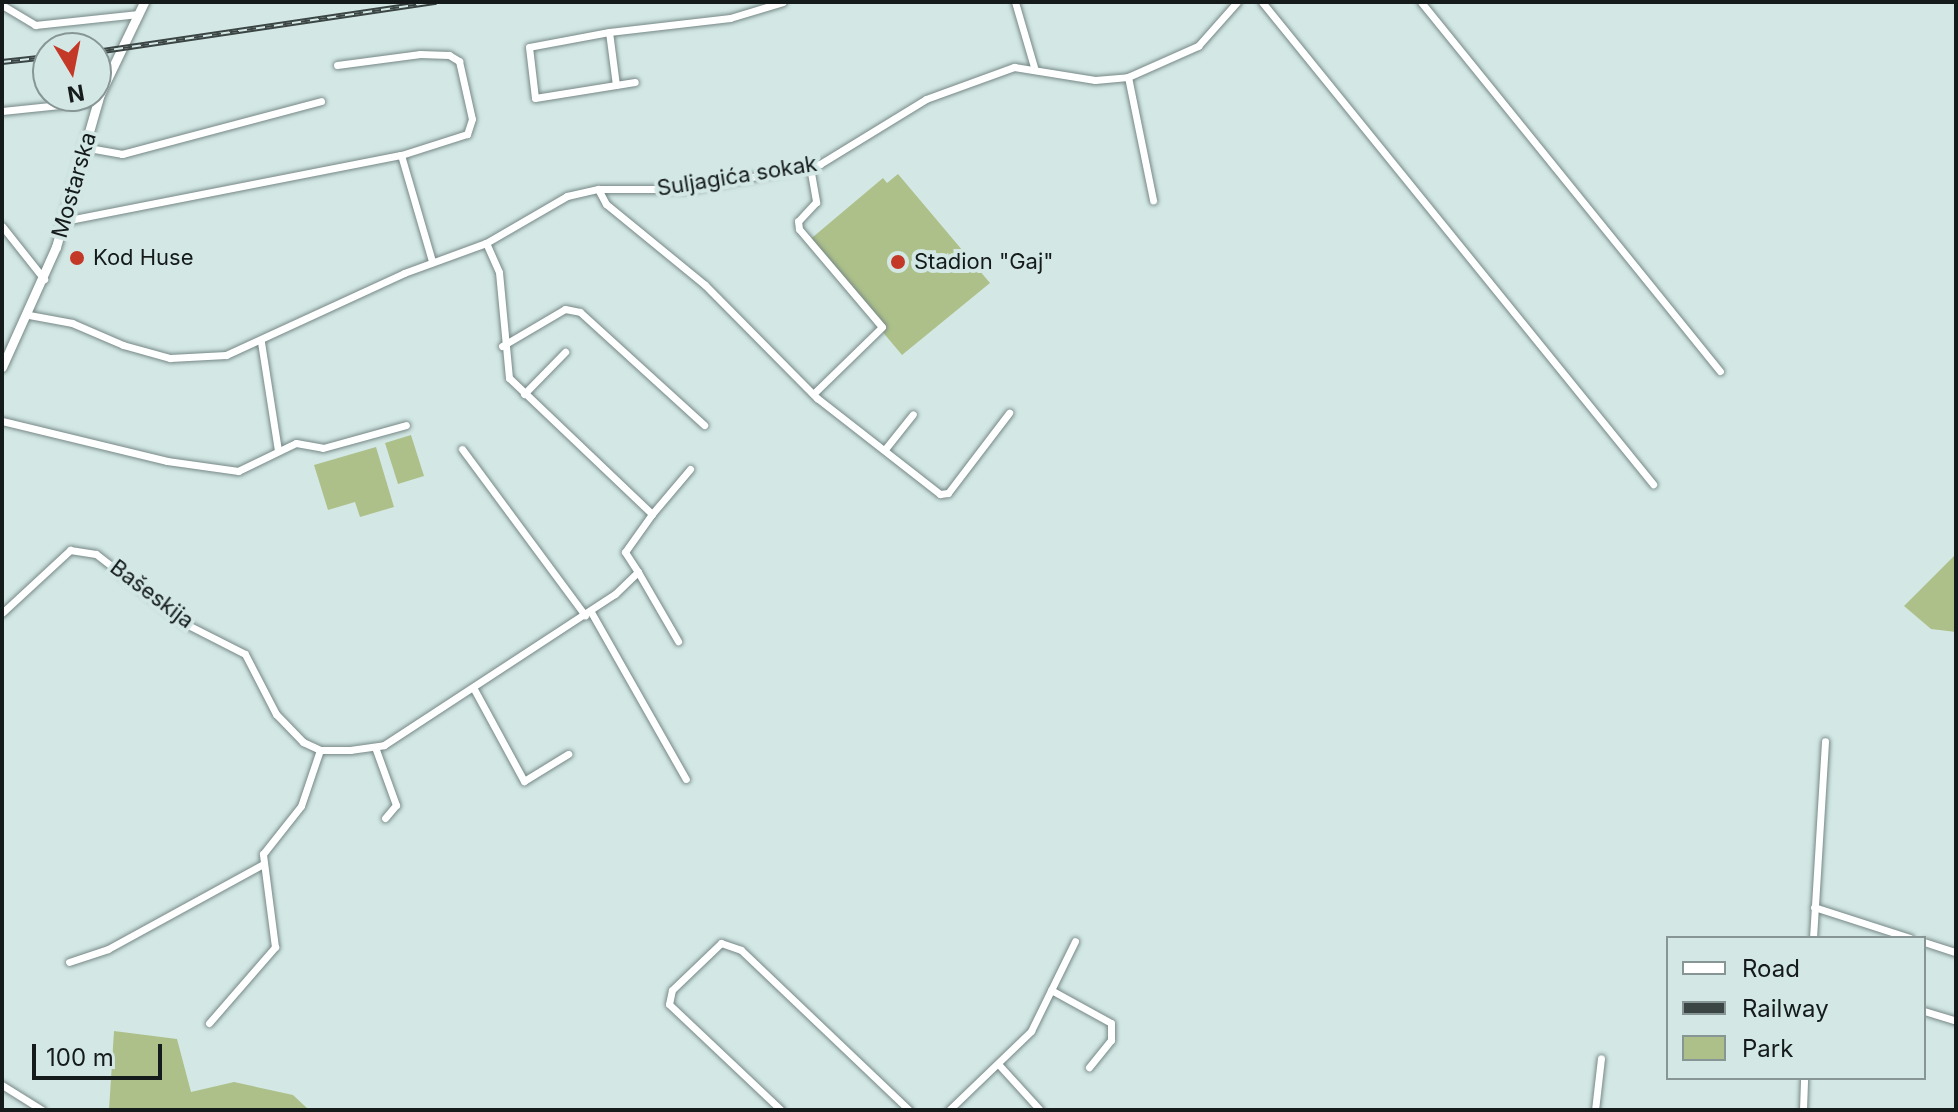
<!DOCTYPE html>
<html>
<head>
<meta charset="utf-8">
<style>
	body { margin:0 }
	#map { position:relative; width:1958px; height:1112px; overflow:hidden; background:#d3e8e5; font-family:Inter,sans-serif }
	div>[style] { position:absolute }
	.green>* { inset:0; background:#adc08a }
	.roads { filter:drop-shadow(0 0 2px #768886) drop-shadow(0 0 2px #768886) }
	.minor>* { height:7px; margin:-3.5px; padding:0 3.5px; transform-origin:3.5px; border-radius:3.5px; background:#fff }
	.secondary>* { height:9px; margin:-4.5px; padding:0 4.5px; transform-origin:4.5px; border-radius:4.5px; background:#fff }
	.rail>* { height:6px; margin-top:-3px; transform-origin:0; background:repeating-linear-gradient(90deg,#d3e8e5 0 9px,#3b4543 0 18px); box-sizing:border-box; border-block:2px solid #3b4543 }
	.dots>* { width:22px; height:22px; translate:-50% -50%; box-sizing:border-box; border:4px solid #d3e8e5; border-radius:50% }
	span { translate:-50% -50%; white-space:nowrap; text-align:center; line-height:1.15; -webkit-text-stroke:8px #d3e8e5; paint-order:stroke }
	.street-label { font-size:22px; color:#141b1a }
	.poi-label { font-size:22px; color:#141b1a }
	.left { translate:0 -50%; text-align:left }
	.frame { position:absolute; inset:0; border:4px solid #141b1a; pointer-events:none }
	.legend { position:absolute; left:1666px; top:936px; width:260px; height:144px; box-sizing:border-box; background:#d3e8e5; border:2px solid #879694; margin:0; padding:10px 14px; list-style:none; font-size:24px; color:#141b1a }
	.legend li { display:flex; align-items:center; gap:16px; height:40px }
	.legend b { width:40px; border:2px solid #879694 }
	.north { position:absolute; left:32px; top:32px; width:80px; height:80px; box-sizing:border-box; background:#d3e8e5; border:2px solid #879694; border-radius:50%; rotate:170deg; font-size:22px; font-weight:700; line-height:32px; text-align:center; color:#141b1a }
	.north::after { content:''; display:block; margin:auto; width:28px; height:36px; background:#c43827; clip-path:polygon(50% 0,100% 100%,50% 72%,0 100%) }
	.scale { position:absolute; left:32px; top:1044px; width:130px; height:36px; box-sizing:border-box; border:4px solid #141b1a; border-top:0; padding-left:10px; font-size:24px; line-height:28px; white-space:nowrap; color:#141b1a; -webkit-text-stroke:6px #d3e8e5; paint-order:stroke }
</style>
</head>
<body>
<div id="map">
	<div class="green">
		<i style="clip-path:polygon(898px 174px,990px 283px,902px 355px,807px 242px,883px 178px,887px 183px)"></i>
		<i style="clip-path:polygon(411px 435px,424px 476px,398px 484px,385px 443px)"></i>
		<i style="clip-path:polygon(376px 447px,394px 507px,360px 517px,355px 502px,328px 510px,314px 465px)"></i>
		<i style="clip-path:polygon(1956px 554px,1956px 632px,1931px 629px,1904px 606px)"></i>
		<i style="clip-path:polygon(114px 1031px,177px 1039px,191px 1092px,234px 1082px,293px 1095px,309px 1110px,109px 1110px)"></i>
	</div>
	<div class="roads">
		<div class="minor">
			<i style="left:1015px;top:2px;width:68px;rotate:73.7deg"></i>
			<i style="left:1262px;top:2px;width:621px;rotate:50.95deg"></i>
			<i style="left:1421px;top:2px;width:475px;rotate:51deg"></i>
			<i style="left:2px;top:5px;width:39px;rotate:31deg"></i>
			<i style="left:35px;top:25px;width:104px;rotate:-6.1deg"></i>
			<i style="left:609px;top:32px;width:81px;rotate:169.4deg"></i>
			<i style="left:529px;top:47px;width:51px;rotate:83.3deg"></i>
			<i style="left:535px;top:98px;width:101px;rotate:-9.1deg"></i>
			<i style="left:337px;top:65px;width:84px;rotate:-7.5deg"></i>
			<i style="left:420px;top:54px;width:29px;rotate:2deg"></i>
			<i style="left:449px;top:55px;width:12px;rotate:31deg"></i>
			<i style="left:459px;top:61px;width:59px;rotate:77.4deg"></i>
			<i style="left:472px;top:119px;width:16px;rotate:108deg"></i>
			<i style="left:467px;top:134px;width:69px;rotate:162.3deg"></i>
			<i style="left:1128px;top:77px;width:126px;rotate:78.5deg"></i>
			<i style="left:616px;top:85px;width:53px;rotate:-97.5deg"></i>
			<i style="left:609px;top:32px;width:122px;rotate:-6.6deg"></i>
			<i style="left:730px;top:18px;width:55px;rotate:-16.8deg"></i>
			<i style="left:2px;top:111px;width:97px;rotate:-5.9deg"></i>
			<i style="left:83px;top:147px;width:40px;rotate:10deg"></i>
			<i style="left:122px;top:154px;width:206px;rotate:-14.9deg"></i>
			<i style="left:810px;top:167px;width:36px;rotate:80deg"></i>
			<i style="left:816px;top:202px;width:26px;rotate:133deg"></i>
			<i style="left:798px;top:221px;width:8px;rotate:83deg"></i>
			<i style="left:799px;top:229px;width:128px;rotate:49.7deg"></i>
			<i style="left:882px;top:327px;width:96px;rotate:135.8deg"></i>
			<i style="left:598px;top:189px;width:17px;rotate:62deg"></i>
			<i style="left:606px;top:204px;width:128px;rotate:39.3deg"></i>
			<i style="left:705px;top:285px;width:159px;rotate:45.3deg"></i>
			<i style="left:817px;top:398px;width:156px;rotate:38deg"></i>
			<i style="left:940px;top:494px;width:8px;rotate:-7deg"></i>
			<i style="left:948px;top:493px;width:101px;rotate:-52.7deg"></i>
			<i style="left:64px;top:221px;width:343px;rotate:-11.1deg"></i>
			<i style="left:401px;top:155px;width:110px;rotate:73.7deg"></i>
			<i style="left:2px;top:226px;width:68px;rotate:51.6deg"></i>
			<i style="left:29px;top:315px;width:44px;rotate:10.5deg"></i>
			<i style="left:72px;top:323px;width:56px;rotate:23.3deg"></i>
			<i style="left:123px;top:345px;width:49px;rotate:15.5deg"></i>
			<i style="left:170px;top:358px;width:56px;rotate:-3.1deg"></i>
			<i style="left:226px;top:355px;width:196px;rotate:-24.7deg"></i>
			<i style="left:404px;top:273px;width:87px;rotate:-20.1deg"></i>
			<i style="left:486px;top:243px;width:94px;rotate:-30.1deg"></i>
			<i style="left:567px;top:196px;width:32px;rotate:-13deg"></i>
			<i style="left:598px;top:189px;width:90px"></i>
			<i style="left:688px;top:189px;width:134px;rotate:-10.7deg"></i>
			<i style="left:820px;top:164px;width:124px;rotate:-31.5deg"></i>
			<i style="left:926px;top:99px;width:94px;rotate:-20deg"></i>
			<i style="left:1014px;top:67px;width:82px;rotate:9.1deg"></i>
			<i style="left:1095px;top:80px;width:33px;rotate:-5deg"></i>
			<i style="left:1128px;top:77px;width:77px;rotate:-23.9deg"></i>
			<i style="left:1198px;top:46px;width:59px;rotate:-48.4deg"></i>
			<i style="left:261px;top:342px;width:110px;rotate:81.1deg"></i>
			<i style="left:502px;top:346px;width:73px;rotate:-30.4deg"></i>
			<i style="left:565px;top:309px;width:15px;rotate:11deg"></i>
			<i style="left:580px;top:312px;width:168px;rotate:42.3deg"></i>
			<i style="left:524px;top:394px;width:59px;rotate:-45.7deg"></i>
			<i style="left:2px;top:421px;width:170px;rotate:13.6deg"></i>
			<i style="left:167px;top:461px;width:72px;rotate:8deg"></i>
			<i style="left:238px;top:471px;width:64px;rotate:-25.8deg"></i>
			<i style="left:296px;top:443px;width:27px;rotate:10deg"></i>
			<i style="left:323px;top:448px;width:86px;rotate:-15.5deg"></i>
			<i style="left:886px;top:448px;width:43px;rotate:-51.5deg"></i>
			<i style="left:462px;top:449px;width:207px;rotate:53.5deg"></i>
			<i style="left:652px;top:514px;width:59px;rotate:-49.8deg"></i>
			<i style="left:638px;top:572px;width:80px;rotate:59.9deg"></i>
			<i style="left:591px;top:612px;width:192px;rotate:60.4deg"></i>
			<i style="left:2px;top:613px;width:93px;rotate:-42.8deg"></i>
			<i style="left:70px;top:550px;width:26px;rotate:9deg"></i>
			<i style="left:96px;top:554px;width:114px;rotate:37.9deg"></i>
			<i style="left:186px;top:624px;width:66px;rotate:27deg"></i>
			<i style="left:245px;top:654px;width:68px;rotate:62.7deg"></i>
			<i style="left:276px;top:714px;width:39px;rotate:46deg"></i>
			<i style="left:303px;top:742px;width:19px;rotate:25deg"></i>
			<i style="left:320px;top:750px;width:30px"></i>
			<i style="left:350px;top:750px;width:34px;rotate:-8deg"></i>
			<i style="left:384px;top:745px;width:276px;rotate:-33.2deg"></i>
			<i style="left:615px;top:594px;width:32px;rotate:-44deg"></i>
			<i style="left:638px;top:572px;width:24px;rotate:-123deg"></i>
			<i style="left:625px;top:552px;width:47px;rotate:-54.6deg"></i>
			<i style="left:652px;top:514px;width:197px;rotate:-136.4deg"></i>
			<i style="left:509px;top:378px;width:106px;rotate:-95.4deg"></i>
			<i style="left:499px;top:272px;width:32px;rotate:-114deg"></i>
			<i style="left:474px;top:689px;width:105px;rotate:61.5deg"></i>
			<i style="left:524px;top:781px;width:52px;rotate:-31.5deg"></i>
			<i style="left:375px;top:747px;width:62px;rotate:70.1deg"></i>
			<i style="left:396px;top:805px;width:17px;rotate:130deg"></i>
			<i style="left:1814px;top:907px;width:101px;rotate:17.9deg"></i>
			<i style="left:1813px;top:938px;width:197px;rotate:-86.5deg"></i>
			<i style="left:1924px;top:942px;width:32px;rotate:18deg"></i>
			<i style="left:69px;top:962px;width:41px;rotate:-18.4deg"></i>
			<i style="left:108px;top:949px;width:177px;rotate:-28.7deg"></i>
			<i style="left:1051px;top:990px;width:68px;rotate:28.8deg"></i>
			<i style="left:1111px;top:1023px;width:17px;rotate:90deg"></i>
			<i style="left:1111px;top:1040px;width:35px;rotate:129deg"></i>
			<i style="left:1924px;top:1011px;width:34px;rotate:17deg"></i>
			<i style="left:209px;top:1023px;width:101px;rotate:-49deg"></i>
			<i style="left:275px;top:947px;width:94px;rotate:-97.4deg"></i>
			<i style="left:263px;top:854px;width:61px;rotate:-51.6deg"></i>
			<i style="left:301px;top:806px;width:59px;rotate:-71.3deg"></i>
			<i style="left:1000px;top:1066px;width:59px;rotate:47.7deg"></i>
			<i style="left:2px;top:1085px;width:47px;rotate:32deg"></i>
			<i style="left:781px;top:1110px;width:154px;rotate:-136.6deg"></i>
			<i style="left:669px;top:1004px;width:14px;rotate:-78deg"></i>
			<i style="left:672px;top:990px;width:68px;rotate:-43.8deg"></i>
			<i style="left:721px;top:943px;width:21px;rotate:19deg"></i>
			<i style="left:741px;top:950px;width:232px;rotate:43.6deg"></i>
			<i style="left:949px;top:1110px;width:114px;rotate:-43.9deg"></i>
			<i style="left:1031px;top:1031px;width:100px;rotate:-63.9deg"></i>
			<i style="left:1595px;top:1110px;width:52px;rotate:-83.4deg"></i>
			<i style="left:1803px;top:1110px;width:32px;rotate:-88deg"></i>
		</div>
		<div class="secondary">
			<i style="left:2px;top:367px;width:132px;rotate:-65.8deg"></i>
			<i style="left:56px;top:247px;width:159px;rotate:-74deg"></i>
			<i style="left:100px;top:94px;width:102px;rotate:-64.4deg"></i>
		</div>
	</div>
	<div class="rail">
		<i style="left:96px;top:52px;width:344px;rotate:-8.4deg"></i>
		<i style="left:2px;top:62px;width:46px;rotate:-6.2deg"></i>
	</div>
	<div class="dots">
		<i style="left:77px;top:258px;background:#c43827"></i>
		<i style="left:898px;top:262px;background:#c43827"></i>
	</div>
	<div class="street-label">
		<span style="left:737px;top:176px;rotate:-9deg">Suljagića sokak</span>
		<span style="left:74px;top:185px;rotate:-74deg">Mostarska</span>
		<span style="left:152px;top:594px;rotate:37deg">Bašeskija</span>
	</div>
	<div class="poi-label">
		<span class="left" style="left:93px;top:258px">Kod Huse</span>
		<span class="left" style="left:914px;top:262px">Stadion "Gaj"</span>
	</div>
	<div class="frame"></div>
	<ul class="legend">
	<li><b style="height:10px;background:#fff"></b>Road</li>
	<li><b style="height:10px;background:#3b4543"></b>Railway</li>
	<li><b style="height:22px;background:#adc08a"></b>Park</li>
	</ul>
	<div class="north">N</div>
	<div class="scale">100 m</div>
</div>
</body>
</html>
